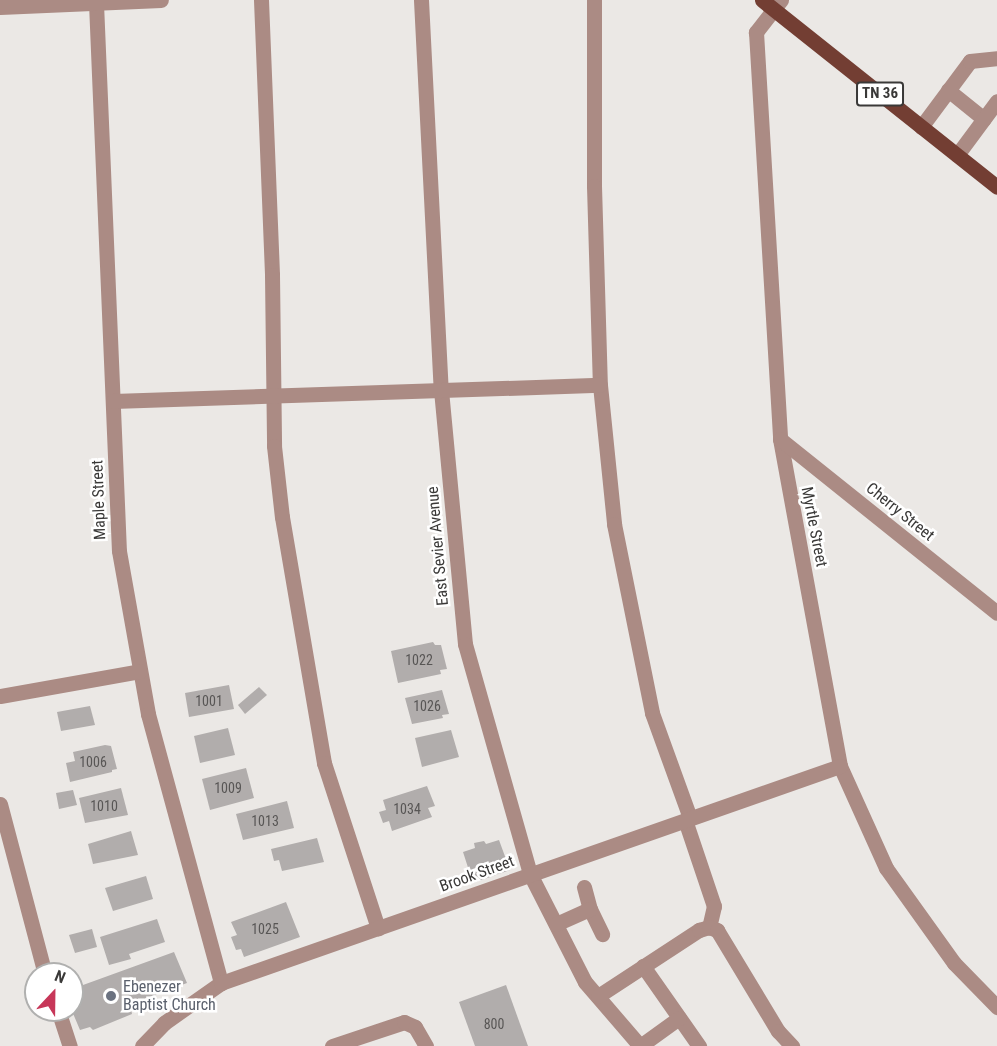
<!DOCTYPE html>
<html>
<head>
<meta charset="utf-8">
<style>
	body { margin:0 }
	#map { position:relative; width:997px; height:1046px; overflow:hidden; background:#ebe8e5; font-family:"Roboto Condensed",sans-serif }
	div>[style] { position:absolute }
	.building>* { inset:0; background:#b1adac }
	.minor>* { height:15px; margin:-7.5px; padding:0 7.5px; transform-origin:7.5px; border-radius:7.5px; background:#ab8b84 }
	.major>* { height:15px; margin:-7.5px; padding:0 7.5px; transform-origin:7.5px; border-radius:7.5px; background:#733e33 }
	.dots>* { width:16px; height:16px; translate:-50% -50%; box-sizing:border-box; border:3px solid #fff; border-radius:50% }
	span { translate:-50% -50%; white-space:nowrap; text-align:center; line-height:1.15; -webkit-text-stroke:5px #fff; paint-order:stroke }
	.number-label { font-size:14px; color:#585655 }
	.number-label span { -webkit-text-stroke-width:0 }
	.shield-label span { padding:2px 4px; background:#fff; border:2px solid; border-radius:4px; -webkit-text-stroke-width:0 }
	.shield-label { font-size:15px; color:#3a3938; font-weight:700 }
	.street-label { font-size:16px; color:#3a3938 }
	.worship-label { font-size:16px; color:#5b616d }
	.left { translate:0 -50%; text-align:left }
	.north { position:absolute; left:24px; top:962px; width:60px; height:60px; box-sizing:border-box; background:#fff; border:2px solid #b0b0af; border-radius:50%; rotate:22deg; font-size:16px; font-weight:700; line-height:24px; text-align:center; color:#3a3938 }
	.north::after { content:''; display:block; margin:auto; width:21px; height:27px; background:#c73759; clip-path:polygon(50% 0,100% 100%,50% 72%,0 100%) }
</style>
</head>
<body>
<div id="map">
	<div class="building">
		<i style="clip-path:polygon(433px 642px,435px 645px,441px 645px,447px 669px,440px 670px,441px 674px,398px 683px,391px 651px)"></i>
		<i style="clip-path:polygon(229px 685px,234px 709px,189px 717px,185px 693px)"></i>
		<i style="clip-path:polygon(259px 687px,267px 695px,245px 714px,238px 705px)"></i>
		<i style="clip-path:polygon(442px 690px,449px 714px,442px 715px,443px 718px,412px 724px,405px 698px)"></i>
		<i style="clip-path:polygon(90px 706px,95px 725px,61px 731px,57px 712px)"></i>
		<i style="clip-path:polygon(228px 728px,235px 755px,200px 763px,194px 736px)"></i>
		<i style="clip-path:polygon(451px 730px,459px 757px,422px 767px,415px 738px)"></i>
		<i style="clip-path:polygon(105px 745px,111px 746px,117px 769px,112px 770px,112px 772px,70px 782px,66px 763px,75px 761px,73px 752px)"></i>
		<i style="clip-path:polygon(246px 768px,254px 798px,210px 810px,202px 779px)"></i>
		<i style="clip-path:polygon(427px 786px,435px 806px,428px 808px,432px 817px,392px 831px,389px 821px,383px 823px,379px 812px,386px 810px,383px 800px)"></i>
		<i style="clip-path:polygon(121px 788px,128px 815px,85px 823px,79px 798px)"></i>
		<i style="clip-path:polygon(73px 790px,77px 805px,59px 809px,56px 793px)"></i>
		<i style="clip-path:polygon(287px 801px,294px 828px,243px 840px,236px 814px)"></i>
		<i style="clip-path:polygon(131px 831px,138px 855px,93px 864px,88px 844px)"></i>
		<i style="clip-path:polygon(317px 838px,324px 862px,282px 871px,279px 860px,274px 861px,271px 849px)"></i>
		<i style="clip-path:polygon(499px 840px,510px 870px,473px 883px,463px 852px,475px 848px,474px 843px,484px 841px,486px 844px)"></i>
		<i style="clip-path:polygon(146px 876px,153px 899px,113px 911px,105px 888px)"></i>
		<i style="clip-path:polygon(286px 902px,300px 937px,244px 957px,241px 949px,236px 950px,231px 937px,237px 935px,231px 922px)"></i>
		<i style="clip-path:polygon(157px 919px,165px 942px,129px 954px,131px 959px,109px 965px,100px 937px)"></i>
		<i style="clip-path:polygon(92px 929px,97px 947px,75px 953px,69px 935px)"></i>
		<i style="clip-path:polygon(174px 952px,187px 983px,130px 1004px,132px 1014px,93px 1030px,90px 1027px,80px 1030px,72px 1011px,72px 989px)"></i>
		<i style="clip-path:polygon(506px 985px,528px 1046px,475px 1046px,459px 1002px)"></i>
	</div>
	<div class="minor">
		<i style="left:261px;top:0;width:275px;rotate:87.7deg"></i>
		<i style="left:272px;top:275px;width:171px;rotate:89.3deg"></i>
		<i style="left:274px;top:446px;width:71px;rotate:83.6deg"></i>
		<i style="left:282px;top:517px;width:250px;rotate:80.3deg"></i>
		<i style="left:324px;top:763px;width:174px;rotate:71.9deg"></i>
		<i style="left:421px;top:0;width:391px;rotate:87.1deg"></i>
		<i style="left:441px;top:390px;width:255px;rotate:84.6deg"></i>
		<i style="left:465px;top:644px;width:239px;rotate:74.2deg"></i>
		<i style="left:530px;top:874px;width:121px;rotate:63deg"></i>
		<i style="left:585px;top:982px;width:84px;rotate:49.3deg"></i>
		<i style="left:594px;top:0;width:186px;rotate:90deg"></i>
		<i style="left:594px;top:186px;width:199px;rotate:88.3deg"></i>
		<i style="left:600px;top:385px;width:140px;rotate:84.2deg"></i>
		<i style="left:614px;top:524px;width:193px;rotate:78.6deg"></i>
		<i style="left:652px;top:713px;width:112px;rotate:70.1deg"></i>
		<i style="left:781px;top:0;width:41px;rotate:128deg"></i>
		<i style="left:756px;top:32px;width:408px;rotate:86.6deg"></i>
		<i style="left:780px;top:439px;width:332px;rotate:79.6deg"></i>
		<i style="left:840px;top:766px;width:112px;rotate:65.7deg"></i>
		<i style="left:886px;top:868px;width:117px;rotate:54.4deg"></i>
		<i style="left:954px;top:963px;width:62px;rotate:45.7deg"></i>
		<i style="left:96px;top:3px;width:548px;rotate:87.6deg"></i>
		<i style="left:119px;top:551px;width:166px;rotate:79.9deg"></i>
		<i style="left:148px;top:714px;width:279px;rotate:74.8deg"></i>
		<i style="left:0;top:7px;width:161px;rotate:-2.5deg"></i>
		<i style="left:948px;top:90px;width:46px;rotate:38.9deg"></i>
		<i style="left:921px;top:127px;width:82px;rotate:-53.4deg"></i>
		<i style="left:970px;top:61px;width:27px;rotate:-6deg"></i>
		<i style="left:957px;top:155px;width:67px;rotate:-53.5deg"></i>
		<i style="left:113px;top:401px;width:487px;rotate:-1.9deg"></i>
		<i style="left:780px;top:439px;width:278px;rotate:38.7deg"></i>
		<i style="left:0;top:696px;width:142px;rotate:-10.1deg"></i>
		<i style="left:0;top:804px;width:176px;rotate:75.2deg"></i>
		<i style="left:685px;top:820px;width:91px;rotate:71.4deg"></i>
		<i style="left:714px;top:906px;width:22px;rotate:103deg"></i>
		<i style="left:584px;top:887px;width:23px;rotate:75deg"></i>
		<i style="left:590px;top:909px;width:28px;rotate:64deg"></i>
		<i style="left:556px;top:924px;width:37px;rotate:-24deg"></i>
		<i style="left:643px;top:966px;width:98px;rotate:55deg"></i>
		<i style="left:598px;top:996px;width:121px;rotate:-33.2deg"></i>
		<i style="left:699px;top:930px;width:10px;rotate:-17deg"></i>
		<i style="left:709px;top:927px;width:9px;rotate:21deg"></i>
		<i style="left:717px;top:930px;width:118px;rotate:58.9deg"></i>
		<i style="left:778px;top:1031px;width:21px;rotate:47deg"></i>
		<i style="left:58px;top:1010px;width:38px;rotate:72deg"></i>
		<i style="left:142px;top:1046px;width:32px;rotate:-46deg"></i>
		<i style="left:164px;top:1023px;width:70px;rotate:-35.1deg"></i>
		<i style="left:221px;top:983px;width:656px;rotate:-19.32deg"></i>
		<i style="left:332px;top:1046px;width:76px;rotate:-18.4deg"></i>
		<i style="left:404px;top:1022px;width:12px;rotate:24deg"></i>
		<i style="left:415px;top:1027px;width:22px;rotate:60deg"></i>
		<i style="left:640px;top:1046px;width:48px;rotate:-35.7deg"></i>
	</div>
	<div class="major">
		<i style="left:762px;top:0;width:300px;rotate:38.5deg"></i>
	</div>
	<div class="dots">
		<i style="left:111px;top:996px;background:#6b7280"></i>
	</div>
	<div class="number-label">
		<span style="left:419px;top:660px">1022</span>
		<span style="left:209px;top:701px">1001</span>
		<span style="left:427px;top:706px">1026</span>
		<span style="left:93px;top:762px">1006</span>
		<span style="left:228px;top:788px">1009</span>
		<span style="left:104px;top:806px">1010</span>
		<span style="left:407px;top:809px">1034</span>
		<span style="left:265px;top:821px">1013</span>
		<span style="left:265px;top:929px">1025</span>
		<span style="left:494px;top:1024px">800</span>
	</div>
	<div class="shield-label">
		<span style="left:880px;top:94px">TN 36</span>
	</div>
	<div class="street-label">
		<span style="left:99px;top:500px;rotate:-92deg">Maple Street</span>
		<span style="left:900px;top:512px;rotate:39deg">Cherry Street</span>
		<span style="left:814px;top:527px;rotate:79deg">Myrtle Street</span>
		<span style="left:438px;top:546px;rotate:-95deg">East Sevier Avenue</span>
		<span style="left:477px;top:874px;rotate:-20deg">Brook Street</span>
	</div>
	<div class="worship-label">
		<span class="left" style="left:123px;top:996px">Ebenezer<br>Baptist Church</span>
	</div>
	<div class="north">N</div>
</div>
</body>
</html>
